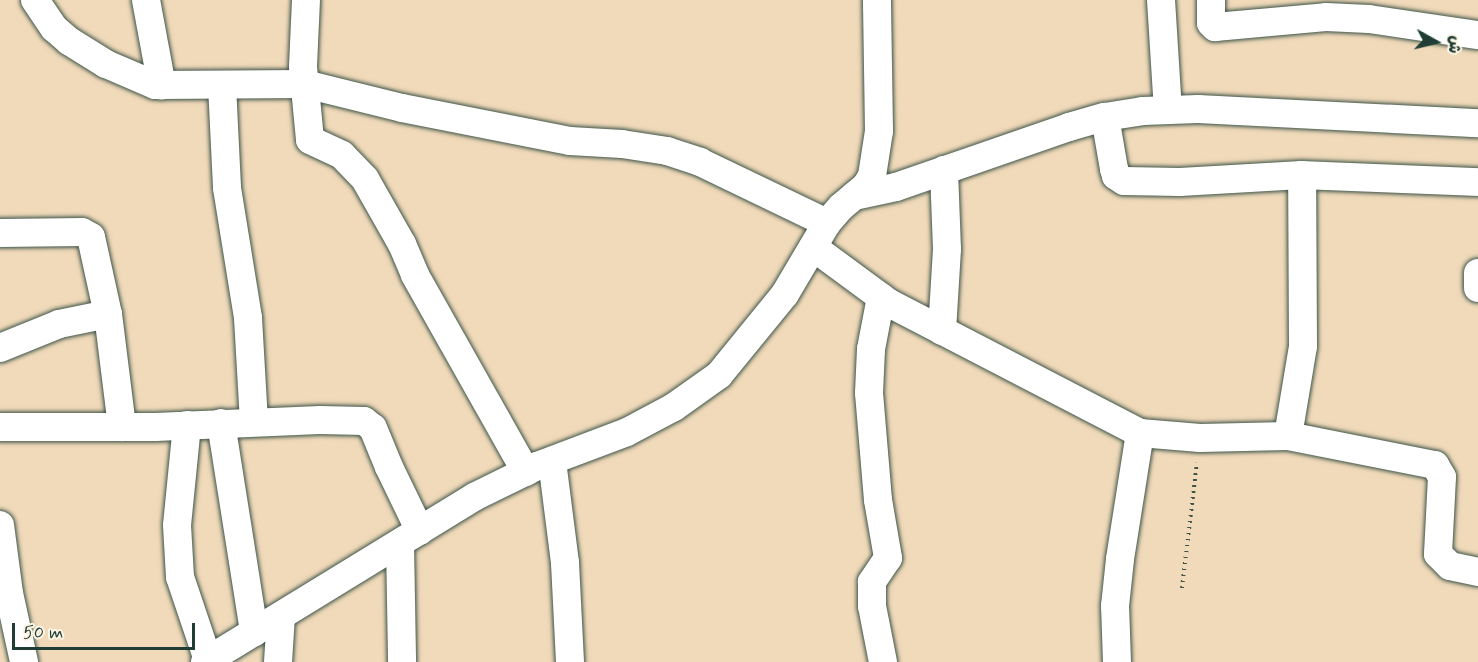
<!DOCTYPE html>
<html>
<head>
<meta charset="utf-8">
<style>
	body { margin:0 }
	#map { position:relative; width:1478px; height:662px; overflow:hidden; background:#f1daba; font-family:Mynerve,"Playpen Sans Arabic",sans-serif }
	div>[style] { position:absolute }
	.path>* { height:4px; margin-top:-2px; transform-origin:0; background:repeating-linear-gradient(90deg,#3e5548 0 1.5px,transparent 0 6px) }
	.roads { filter:drop-shadow(0 0 2px #3e5548) drop-shadow(0 0 2px #3e5548) }
	.minor>* { height:28px; margin:-14px; padding:0 14px; transform-origin:14px; border-radius:14px; background:#fff }
	span { translate:-50% -50%; white-space:nowrap; text-align:center; line-height:1.15; -webkit-text-stroke:6px #fcf5e5; paint-order:stroke }
	.north { position:absolute; left:1406px; top:12px; width:60px; height:60px; -webkit-text-stroke:4px #fcf5e5; paint-order:stroke; rotate:98deg; font-size:16px; font-weight:700; line-height:24px; text-align:center; color:#1f3d34 }
	.north::after { content:''; display:block; margin:auto; width:21px; height:27px; background:#1f3d34; clip-path:polygon(50% 0,100% 100%,50% 72%,0 100%) }
	.scale { position:absolute; left:12px; top:623px; width:183px; height:27px; box-sizing:border-box; border:3px solid #1f3d34; border-top:0; padding-left:8px; font-size:18px; line-height:21px; white-space:nowrap; color:#1f3d34; -webkit-text-stroke:4px #fcf5e5; paint-order:stroke }
</style>
</head>
<body>
<div id="map">
	<div class="path">
		<i style="left:1182px;top:588px;width:126px;rotate:-83.2deg"></i>
	</div>
	<div class="roads">
		<div class="minor">
			<i style="left:35px;top:0;width:34px;rotate:56deg"></i>
			<i style="left:54px;top:28px;width:20px;rotate:41deg"></i>
			<i style="left:69px;top:41px;width:44px;rotate:31.9deg"></i>
			<i style="left:106px;top:64px;width:53px;rotate:23.2deg"></i>
			<i style="left:155px;top:85px;width:150px;rotate:-0.4deg"></i>
			<i style="left:305px;top:84px;width:100px;rotate:13.9deg"></i>
			<i style="left:402px;top:108px;width:171px;rotate:11.1deg"></i>
			<i style="left:570px;top:141px;width:52px;rotate:3.3deg"></i>
			<i style="left:622px;top:144px;width:46px;rotate:8.8deg"></i>
			<i style="left:667px;top:151px;width:35px;rotate:18deg"></i>
			<i style="left:700px;top:162px;width:141px;rotate:25.7deg"></i>
			<i style="left:146px;top:0;width:87px;rotate:79.5deg"></i>
			<i style="left:306px;top:0;width:67px;rotate:92.6deg"></i>
			<i style="left:303px;top:67px;width:73px;rotate:84.5deg"></i>
			<i style="left:310px;top:140px;width:35px;rotate:25deg"></i>
			<i style="left:342px;top:155px;width:33px;rotate:46deg"></i>
			<i style="left:365px;top:179px;width:75px;rotate:60.4deg"></i>
			<i style="left:402px;top:244px;width:34px;rotate:67deg"></i>
			<i style="left:415px;top:275px;width:226px;rotate:60.6deg"></i>
			<i style="left:1161px;top:0;width:110px;rotate:86.4deg"></i>
			<i style="left:1211px;top:0;width:23px;rotate:90deg"></i>
			<i style="left:1211px;top:23px;width:6px;rotate:45deg"></i>
			<i style="left:1215px;top:27px;width:111px;rotate:-5.1deg"></i>
			<i style="left:1326px;top:17px;width:43px;rotate:2.7deg"></i>
			<i style="left:1369px;top:19px;width:110px;rotate:8.4deg"></i>
			<i style="left:222px;top:85px;width:103px;rotate:87.2deg"></i>
			<i style="left:227px;top:188px;width:132px;rotate:80.8deg"></i>
			<i style="left:248px;top:318px;width:104px;rotate:86.7deg"></i>
			<i style="left:1105px;top:117px;width:53px;rotate:80.2deg"></i>
			<i style="left:1114px;top:169px;width:7px;rotate:74deg"></i>
			<i style="left:1116px;top:176px;width:9px;rotate:32deg"></i>
			<i style="left:1124px;top:181px;width:56px;rotate:1deg"></i>
			<i style="left:1180px;top:182px;width:122px;rotate:-3.3deg"></i>
			<i style="left:1302px;top:175px;width:176px;rotate:2.3deg"></i>
			<i style="left:854px;top:196px;width:43px;rotate:-12.1deg"></i>
			<i style="left:896px;top:187px;width:183px;rotate:-19.1deg"></i>
			<i style="left:1069px;top:127px;width:37px;rotate:-16deg"></i>
			<i style="left:1105px;top:117px;width:38px;rotate:-9deg"></i>
			<i style="left:1143px;top:111px;width:55px;rotate:-2.1deg"></i>
			<i style="left:1198px;top:109px;width:280px;rotate:2.9deg"></i>
			<i style="left:0;top:233px;width:82px;rotate:-0.7deg"></i>
			<i style="left:82px;top:232px;width:10px;rotate:29deg"></i>
			<i style="left:91px;top:237px;width:79px;rotate:77.6deg"></i>
			<i style="left:813px;top:247px;width:94px;rotate:36.4deg"></i>
			<i style="left:889px;top:303px;width:283px;rotate:27.4deg"></i>
			<i style="left:1478px;top:273px;width:15px;rotate:90deg"></i>
			<i style="left:881px;top:297px;width:53px;rotate:100.9deg"></i>
			<i style="left:871px;top:349px;width:44px;rotate:92.6deg"></i>
			<i style="left:869px;top:393px;width:107px;rotate:85.2deg"></i>
			<i style="left:878px;top:500px;width:59px;rotate:80.2deg"></i>
			<i style="left:888px;top:558px;width:29px;rotate:124deg"></i>
			<i style="left:872px;top:582px;width:24px;rotate:90deg"></i>
			<i style="left:872px;top:606px;width:57px;rotate:78.9deg"></i>
			<i style="left:942px;top:331px;width:82px;rotate:-86.5deg"></i>
			<i style="left:947px;top:249px;width:79px;rotate:-92.2deg"></i>
			<i style="left:0;top:348px;width:64px;rotate:-22.1deg"></i>
			<i style="left:59px;top:324px;width:50px;rotate:-11.5deg"></i>
			<i style="left:108px;top:314px;width:114px;rotate:82.9deg"></i>
			<i style="left:221px;top:423px;width:212px;rotate:81deg"></i>
			<i style="left:187px;top:425px;width:100px;rotate:95.7deg"></i>
			<i style="left:177px;top:525px;width:52px;rotate:86.7deg"></i>
			<i style="left:180px;top:577px;width:88px;rotate:71.4deg"></i>
			<i style="left:0;top:427px;width:155px"></i>
			<i style="left:155px;top:427px;width:165px;rotate:-2.4deg"></i>
			<i style="left:320px;top:420px;width:44px;rotate:1.3deg"></i>
			<i style="left:364px;top:421px;width:11px;rotate:38deg"></i>
			<i style="left:373px;top:428px;width:42px;rotate:67.7deg"></i>
			<i style="left:389px;top:467px;width:71px;rotate:64.2deg"></i>
			<i style="left:1288px;top:436px;width:150px;rotate:11.2deg"></i>
			<i style="left:1435px;top:465px;width:14px;rotate:60deg"></i>
			<i style="left:1442px;top:477px;width:77px;rotate:93deg"></i>
			<i style="left:1438px;top:554px;width:17px;rotate:45deg"></i>
			<i style="left:1450px;top:566px;width:29px;rotate:12deg"></i>
			<i style="left:552px;top:461px;width:103px;rotate:82.7deg"></i>
			<i style="left:565px;top:563px;width:99px;rotate:87.1deg"></i>
			<i style="left:0;top:525px;width:69px;rotate:82.5deg"></i>
			<i style="left:9px;top:593px;width:71px;rotate:77.7deg"></i>
			<i style="left:400px;top:543px;width:119px;rotate:89deg"></i>
			<i style="left:205px;top:662px;width:316px;rotate:-31.5deg"></i>
			<i style="left:474px;top:497px;width:70px;rotate:-26.2deg"></i>
			<i style="left:537px;top:466px;width:96px;rotate:-20.7deg"></i>
			<i style="left:627px;top:432px;width:53px;rotate:-28deg"></i>
			<i style="left:674px;top:407px;width:55px;rotate:-35.4deg"></i>
			<i style="left:719px;top:375px;width:104px;rotate:-50.8deg"></i>
			<i style="left:785px;top:294px;width:82px;rotate:-59.4deg"></i>
			<i style="left:827px;top:223px;width:21px;rotate:-49deg"></i>
			<i style="left:841px;top:207px;width:33px;rotate:-40deg"></i>
			<i style="left:866px;top:186px;width:12px;rotate:-59deg"></i>
			<i style="left:872px;top:176px;width:46px;rotate:-81.2deg"></i>
			<i style="left:879px;top:131px;width:131px;rotate:-90.9deg"></i>
			<i style="left:278px;top:662px;width:46px;rotate:-86.3deg"></i>
			<i style="left:1117px;top:662px;width:56px;rotate:-92deg"></i>
			<i style="left:1115px;top:606px;width:47px;rotate:-83.9deg"></i>
			<i style="left:1120px;top:559px;width:128px;rotate:-81deg"></i>
			<i style="left:1140px;top:433px;width:60px;rotate:4.8deg"></i>
			<i style="left:1200px;top:438px;width:88px;rotate:-1.3deg"></i>
			<i style="left:1288px;top:436px;width:91px;rotate:-80.5deg"></i>
			<i style="left:1303px;top:346px;width:171px;rotate:-90.3deg"></i>
		</div>
	</div>
	<div class="north">ش</div>
	<div class="scale">50 m</div>
</div>
</body>
</html>
